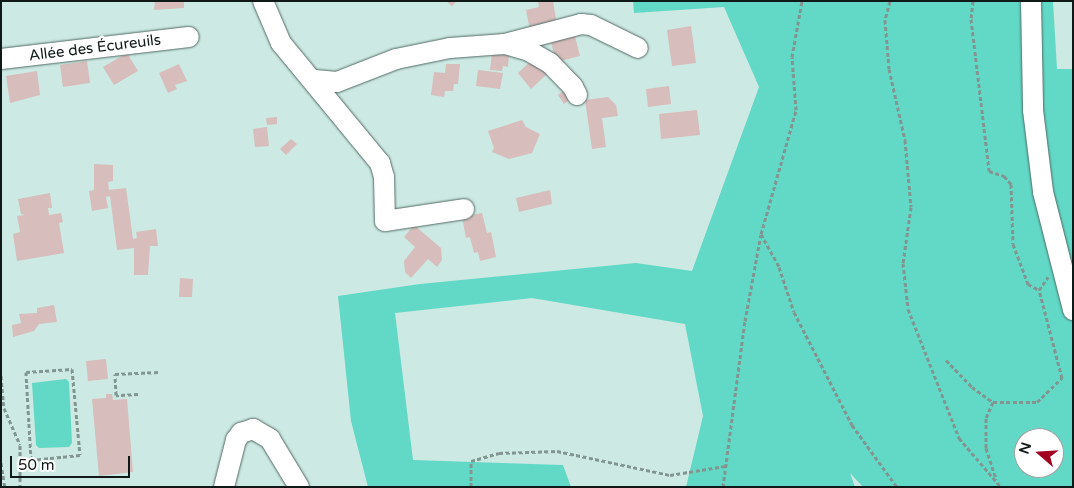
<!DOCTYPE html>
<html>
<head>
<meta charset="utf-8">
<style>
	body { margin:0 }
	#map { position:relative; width:1074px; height:488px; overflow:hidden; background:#cde9e3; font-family:"Varela Round",sans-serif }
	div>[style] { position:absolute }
	.green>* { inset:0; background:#62d8c6 }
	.building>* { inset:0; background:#d7bdbb }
	.path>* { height:3px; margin-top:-1.5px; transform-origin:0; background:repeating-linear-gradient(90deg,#819691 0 4px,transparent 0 6.5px) }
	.roads { filter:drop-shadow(0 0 1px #516a65) drop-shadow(0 0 1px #516a65) }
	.minor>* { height:20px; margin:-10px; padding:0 10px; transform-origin:10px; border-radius:10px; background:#fff }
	span { translate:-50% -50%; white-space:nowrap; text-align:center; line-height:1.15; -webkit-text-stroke:5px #fff; paint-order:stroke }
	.street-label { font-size:15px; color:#0f1917 }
	.frame { position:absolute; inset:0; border:2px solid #0f1917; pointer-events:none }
	.north { position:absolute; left:1014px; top:428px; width:50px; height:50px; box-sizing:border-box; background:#fff; border:1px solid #9fa3a2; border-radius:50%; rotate:289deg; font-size:14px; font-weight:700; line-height:20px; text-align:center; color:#0f1917 }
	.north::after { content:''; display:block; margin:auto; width:18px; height:22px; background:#a20321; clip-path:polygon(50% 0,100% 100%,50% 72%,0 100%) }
	.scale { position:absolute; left:10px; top:456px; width:120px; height:22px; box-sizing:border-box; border:2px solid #0f1917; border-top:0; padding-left:6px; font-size:15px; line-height:18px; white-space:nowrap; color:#0f1917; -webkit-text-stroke:4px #fff; paint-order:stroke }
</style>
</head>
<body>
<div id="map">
	<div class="green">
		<i style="clip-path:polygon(evenodd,633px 1px,1053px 1px,1057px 69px,1073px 69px,1073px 487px,863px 487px,850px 473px,855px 487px,686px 487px,703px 416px,685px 324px,532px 298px,395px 313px,413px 460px,563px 465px,571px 487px,368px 487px,351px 421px,338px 296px,420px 284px,636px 263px,692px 271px,759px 87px,724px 7px,634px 13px,633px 1px,1024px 438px,1054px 438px,1054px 468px,1024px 468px,1024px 438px)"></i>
		<i style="clip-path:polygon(66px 379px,69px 382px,72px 443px,69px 447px,39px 448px,36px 445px,32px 383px)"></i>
	</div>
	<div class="building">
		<i style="clip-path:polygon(155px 1px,184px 1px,184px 8px,154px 10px)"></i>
		<i style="clip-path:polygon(446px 1px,457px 1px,452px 6px)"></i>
		<i style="clip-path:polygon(538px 1px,553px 1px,557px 25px,530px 30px,526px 10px,539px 7px)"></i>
		<i style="clip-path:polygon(691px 26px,696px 63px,672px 66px,667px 30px)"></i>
		<i style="clip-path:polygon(574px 32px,580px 56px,556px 62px,550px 38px)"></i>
		<i style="clip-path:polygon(127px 53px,138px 71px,114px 85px,103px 67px)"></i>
		<i style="clip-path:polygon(492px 53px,509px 55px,508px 67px,503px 66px,502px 71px,490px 70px)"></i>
		<i style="clip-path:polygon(533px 59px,547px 74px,531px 89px,518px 73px)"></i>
		<i style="clip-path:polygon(87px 61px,90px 83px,63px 87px,60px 65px)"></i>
		<i style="clip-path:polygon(179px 64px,187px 81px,175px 85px,177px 89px,168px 93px,159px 73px)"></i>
		<i style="clip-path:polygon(446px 64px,460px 64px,458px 84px,454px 84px,453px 91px,445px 91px,444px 97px,431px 95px,434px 72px,445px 73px)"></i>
		<i style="clip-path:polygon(478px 70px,503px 73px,500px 89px,476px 86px)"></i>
		<i style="clip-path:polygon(37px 71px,40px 95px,10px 103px,6px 76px)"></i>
		<i style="clip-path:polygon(669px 86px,671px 104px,648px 107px,646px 89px)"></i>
		<i style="clip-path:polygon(566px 89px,572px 98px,564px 104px,558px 95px)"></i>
		<i style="clip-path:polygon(608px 97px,616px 105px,618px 116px,602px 118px,606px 147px,592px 149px,585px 100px)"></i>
		<i style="clip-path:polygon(697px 110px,700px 135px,661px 139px,659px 114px)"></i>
		<i style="clip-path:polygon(277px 117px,277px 124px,267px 125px,266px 118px)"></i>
		<i style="clip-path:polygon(522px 120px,526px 127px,540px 134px,532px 153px,509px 159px,492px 152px,494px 148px,488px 131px)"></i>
		<i style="clip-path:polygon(267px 127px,269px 146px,255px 147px,253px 129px)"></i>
		<i style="clip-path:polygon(291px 139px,297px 144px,286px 155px,280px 149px)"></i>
		<i style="clip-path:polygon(94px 164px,113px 165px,113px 181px,108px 182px,109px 190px,126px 188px,133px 239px,137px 238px,136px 232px,156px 229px,158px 246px,150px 246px,148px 275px,134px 275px,134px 248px,117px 250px,110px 196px,106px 197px,108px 208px,92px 211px,89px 191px,94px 190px)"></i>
		<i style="clip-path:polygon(550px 190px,552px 204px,519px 212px,516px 198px)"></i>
		<i style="clip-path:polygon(50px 193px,52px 208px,48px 208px,49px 215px,61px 213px,63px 222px,59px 223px,64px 253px,17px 261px,13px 234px,20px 232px,17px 216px,25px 215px,21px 214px,18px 199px)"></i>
		<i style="clip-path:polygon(482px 213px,487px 233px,491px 232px,496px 257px,480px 261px,478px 252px,474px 253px,470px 237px,466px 238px,462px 217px)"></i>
		<i style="clip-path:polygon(414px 225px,441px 248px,442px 260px,437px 267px,428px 259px,411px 278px,405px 272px,404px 261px,415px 247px,404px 237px)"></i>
		<i style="clip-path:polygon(180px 278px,193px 279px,192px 297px,179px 297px)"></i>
		<i style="clip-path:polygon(54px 305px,57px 322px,39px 324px,34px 331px,13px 337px,12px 325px,21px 323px,19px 314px,37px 313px,37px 308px)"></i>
		<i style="clip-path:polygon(106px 359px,108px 379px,88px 381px,86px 361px)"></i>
		<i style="clip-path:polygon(106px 394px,112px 394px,113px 400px,127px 399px,133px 472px,99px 476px,92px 399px,106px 398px)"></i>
	</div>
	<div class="path">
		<i style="left:890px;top:1px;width:20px;rotate:105deg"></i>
		<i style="left:885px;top:20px;width:49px;rotate:85.3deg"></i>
		<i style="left:889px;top:69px;width:73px;rotate:77.3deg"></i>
		<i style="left:905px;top:140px;width:67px;rotate:84.9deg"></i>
		<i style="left:911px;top:207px;width:57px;rotate:98.1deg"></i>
		<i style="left:903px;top:263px;width:46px;rotate:83.8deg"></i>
		<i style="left:908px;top:309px;width:139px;rotate:68.4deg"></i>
		<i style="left:959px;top:438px;width:65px;rotate:49.4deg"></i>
		<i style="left:973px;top:1px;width:18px;rotate:96deg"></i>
		<i style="left:971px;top:19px;width:153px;rotate:83.2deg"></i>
		<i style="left:989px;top:171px;width:16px;rotate:18deg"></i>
		<i style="left:1004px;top:176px;width:11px;rotate:49deg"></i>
		<i style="left:1011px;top:184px;width:60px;rotate:88.1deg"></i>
		<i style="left:1013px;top:244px;width:43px;rotate:69.4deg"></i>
		<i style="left:1028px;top:284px;width:13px;rotate:29deg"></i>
		<i style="left:761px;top:234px;width:38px;rotate:61deg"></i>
		<i style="left:779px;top:267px;width:47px;rotate:71.6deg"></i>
		<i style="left:794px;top:312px;width:127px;rotate:62.8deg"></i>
		<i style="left:852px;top:425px;width:77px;rotate:54deg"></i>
		<i style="left:946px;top:360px;width:37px;rotate:46deg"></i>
		<i style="left:972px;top:387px;width:26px;rotate:36deg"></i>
		<i style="left:993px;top:402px;width:44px"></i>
		<i style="left:1037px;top:402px;width:35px;rotate:-44deg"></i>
		<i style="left:1062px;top:378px;width:91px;rotate:-104.6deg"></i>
		<i style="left:1039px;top:290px;width:16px;rotate:-55deg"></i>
		<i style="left:72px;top:369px;width:86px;rotate:84.7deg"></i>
		<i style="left:80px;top:455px;width:49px;rotate:174.2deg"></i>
		<i style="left:31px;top:460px;width:88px;rotate:-93.3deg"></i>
		<i style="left:26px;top:372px;width:46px;rotate:-3.7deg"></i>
		<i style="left:1px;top:376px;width:32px;rotate:85deg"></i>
		<i style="left:4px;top:408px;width:40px;rotate:66.6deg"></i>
		<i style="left:20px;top:445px;width:42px;rotate:90deg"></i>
		<i style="left:138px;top:394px;width:22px;rotate:177deg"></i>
		<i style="left:116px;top:395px;width:21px;rotate:-93deg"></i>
		<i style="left:115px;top:374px;width:44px;rotate:-2.6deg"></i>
		<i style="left:993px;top:402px;width:17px;rotate:114deg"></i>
		<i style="left:986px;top:418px;width:30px;rotate:90deg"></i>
		<i style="left:986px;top:448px;width:33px;rotate:72deg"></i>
		<i style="left:1px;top:463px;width:24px;rotate:81deg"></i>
		<i style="left:471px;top:487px;width:26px;rotate:-90deg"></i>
		<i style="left:471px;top:461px;width:29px;rotate:-16deg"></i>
		<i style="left:499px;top:453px;width:58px;rotate:-2deg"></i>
		<i style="left:557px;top:451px;width:116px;rotate:12deg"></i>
		<i style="left:670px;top:475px;width:56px;rotate:-9.3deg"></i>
		<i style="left:723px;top:487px;width:167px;rotate:-82.5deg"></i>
		<i style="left:745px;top:321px;width:88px;rotate:-79.6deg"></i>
		<i style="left:761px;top:234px;width:129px;rotate:-74.2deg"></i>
		<i style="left:796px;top:110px;width:53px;rotate:-94.3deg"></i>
		<i style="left:792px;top:57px;width:57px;rotate:-79.9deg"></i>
	</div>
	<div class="roads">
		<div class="minor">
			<i style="left:263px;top:1px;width:46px;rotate:66.8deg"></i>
			<i style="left:281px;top:43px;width:156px;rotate:50.5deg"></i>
			<i style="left:380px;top:163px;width:15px;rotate:74deg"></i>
			<i style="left:384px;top:177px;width:44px;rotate:88.7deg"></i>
			<i style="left:385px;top:221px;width:80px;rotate:-8.6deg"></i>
			<i style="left:1031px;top:1px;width:109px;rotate:88.9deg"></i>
			<i style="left:1033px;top:110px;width:83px;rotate:83deg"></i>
			<i style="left:1043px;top:192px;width:122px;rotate:75.7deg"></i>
			<i style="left:505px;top:44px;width:79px;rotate:-14.7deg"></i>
			<i style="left:581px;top:24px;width:10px;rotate:6deg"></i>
			<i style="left:591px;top:25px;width:52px;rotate:26.1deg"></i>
			<i style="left:1px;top:59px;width:189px;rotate:-6.7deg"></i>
			<i style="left:315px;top:80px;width:22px;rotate:5deg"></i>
			<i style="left:337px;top:82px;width:63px;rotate:-21.3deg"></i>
			<i style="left:396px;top:59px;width:55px;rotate:-11.5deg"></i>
			<i style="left:450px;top:48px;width:55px;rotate:-4.2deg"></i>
			<i style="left:505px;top:44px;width:25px;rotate:16deg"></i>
			<i style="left:529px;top:51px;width:24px;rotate:30deg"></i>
			<i style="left:550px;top:63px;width:33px;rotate:46deg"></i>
			<i style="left:573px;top:87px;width:9px;rotate:63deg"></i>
			<i style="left:224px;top:487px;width:49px;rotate:-75.7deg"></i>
			<i style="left:236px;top:440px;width:9px;rotate:-54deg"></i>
			<i style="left:241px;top:433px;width:13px;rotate:-18deg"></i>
			<i style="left:253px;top:429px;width:20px;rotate:30deg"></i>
			<i style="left:270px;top:439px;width:56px;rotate:58.9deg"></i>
		</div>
	</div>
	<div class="street-label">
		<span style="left:95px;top:48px;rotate:-7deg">Allée des Écureuils</span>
	</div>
	<div class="frame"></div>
	<div class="north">N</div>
	<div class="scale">50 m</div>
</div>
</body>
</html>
